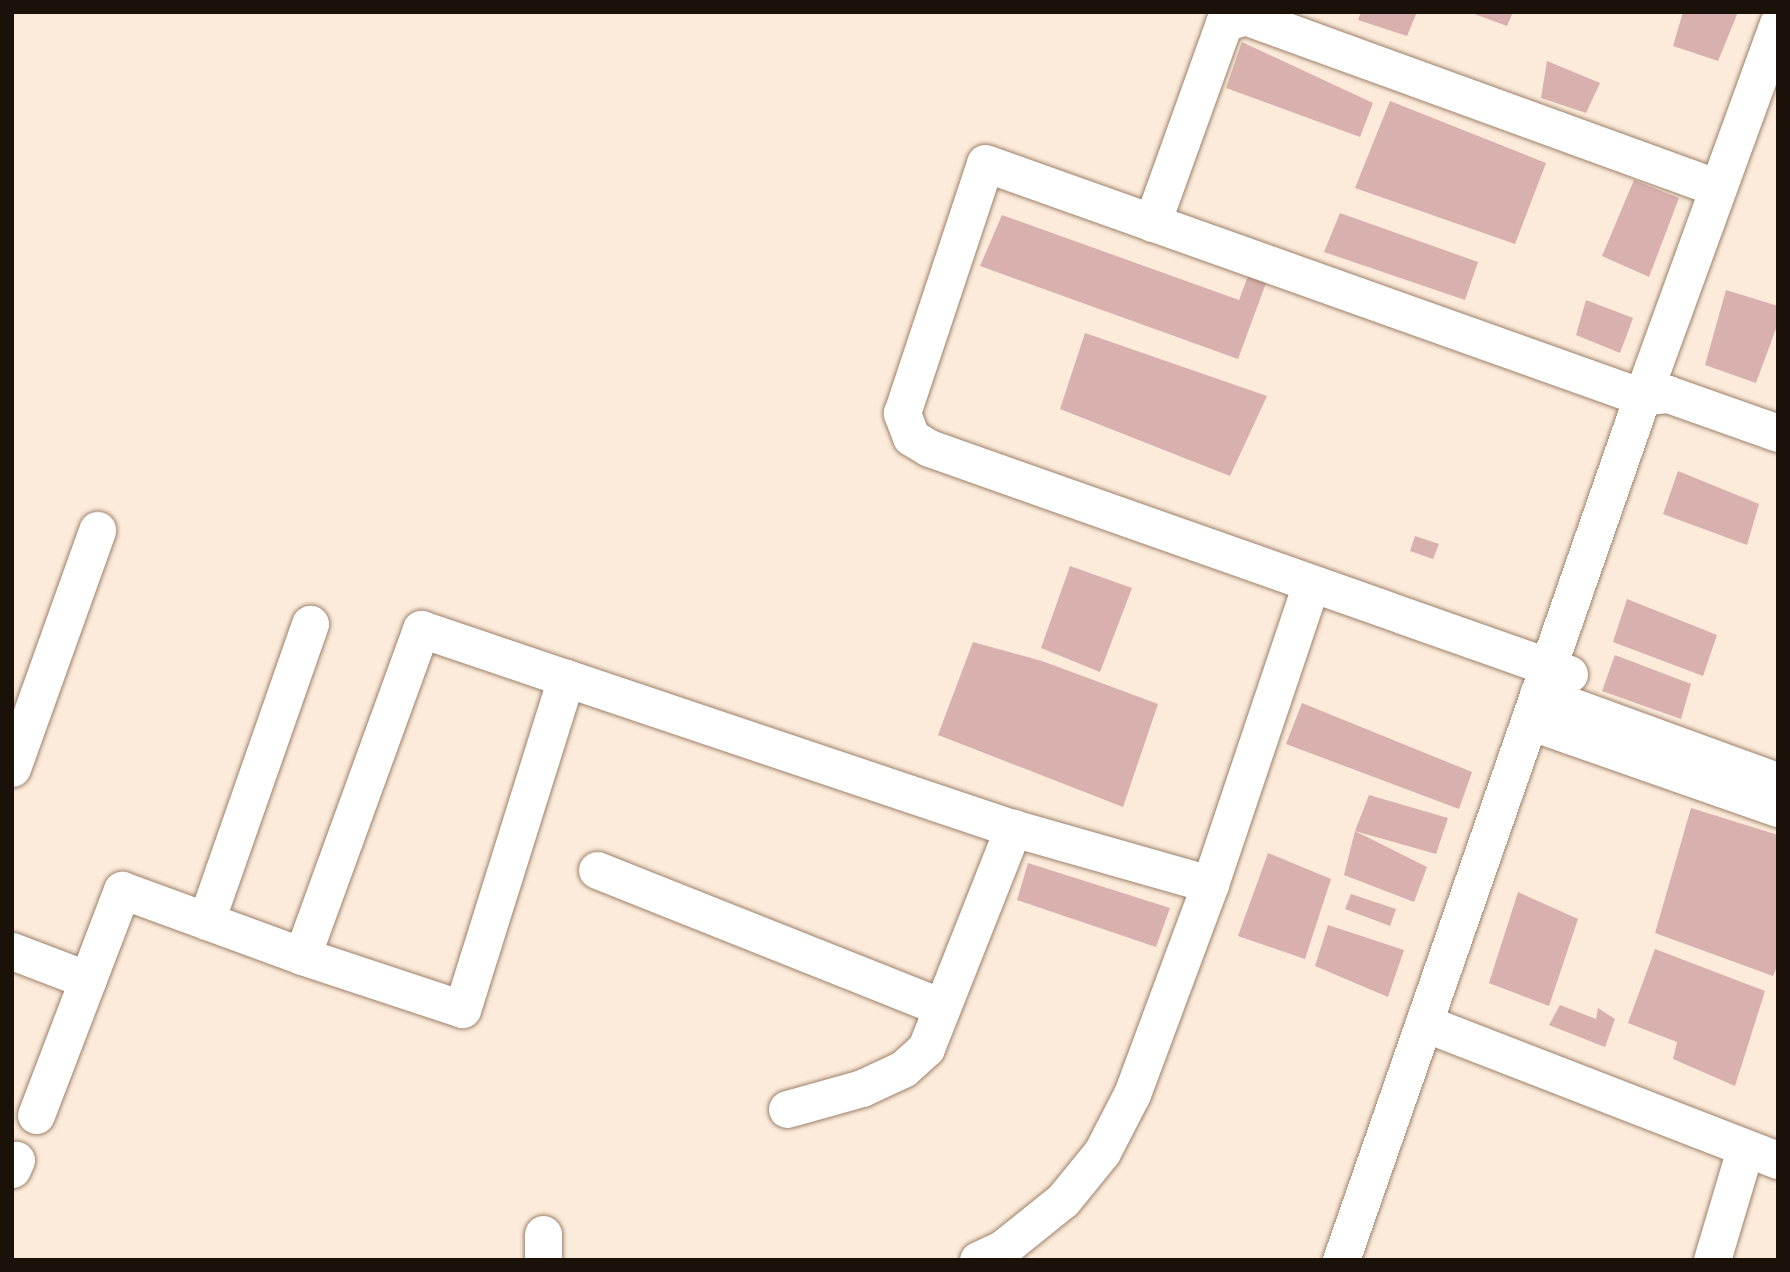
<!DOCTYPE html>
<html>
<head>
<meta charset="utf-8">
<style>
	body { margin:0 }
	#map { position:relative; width:1790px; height:1272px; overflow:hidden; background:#fcebdb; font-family:"Asap Condensed",sans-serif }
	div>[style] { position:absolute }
	.building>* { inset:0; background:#d8b0ad }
	.roads { filter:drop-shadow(0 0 2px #9c816a) drop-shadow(0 0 2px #9c816a) }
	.minor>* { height:37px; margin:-18.5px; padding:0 18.5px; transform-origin:18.5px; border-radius:18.5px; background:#fff }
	span { translate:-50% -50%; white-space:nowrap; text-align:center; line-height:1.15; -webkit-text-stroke:6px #fff; paint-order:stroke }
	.frame { position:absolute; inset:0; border:14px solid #1a1108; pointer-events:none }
</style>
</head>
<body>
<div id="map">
	<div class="building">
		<i style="clip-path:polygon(1361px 12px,1417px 12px,1407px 36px,1358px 20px)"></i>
		<i style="clip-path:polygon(1469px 12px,1513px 12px,1507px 26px)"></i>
		<i style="clip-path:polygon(1683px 12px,1738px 12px,1718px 61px,1673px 46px)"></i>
		<i style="clip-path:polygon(1242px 42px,1373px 103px,1360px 137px,1226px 88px)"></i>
		<i style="clip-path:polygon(1547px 61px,1600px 83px,1586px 113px,1541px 98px)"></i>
		<i style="clip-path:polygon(1390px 101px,1546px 163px,1515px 244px,1355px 188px)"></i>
		<i style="clip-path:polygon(1634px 180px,1679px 198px,1649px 277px,1602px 256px)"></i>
		<i style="clip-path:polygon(1340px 213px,1478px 262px,1465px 300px,1324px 252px)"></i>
		<i style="clip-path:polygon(1002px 215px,1239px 300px,1248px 276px,1266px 283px,1238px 359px,980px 266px)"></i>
		<i style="clip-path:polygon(1726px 290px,1778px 306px,1778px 323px,1756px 383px,1705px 365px)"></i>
		<i style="clip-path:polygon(1586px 300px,1633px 318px,1620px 353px,1576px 335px)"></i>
		<i style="clip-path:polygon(1085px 333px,1267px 396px,1230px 476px,1060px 409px)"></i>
		<i style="clip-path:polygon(1678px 471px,1759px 504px,1747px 545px,1663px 514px)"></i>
		<i style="clip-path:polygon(1415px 536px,1439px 544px,1433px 559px,1410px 551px)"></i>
		<i style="clip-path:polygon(1070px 566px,1132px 588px,1100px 672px,1041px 648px)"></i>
		<i style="clip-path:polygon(1627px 599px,1717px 635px,1703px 676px,1613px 642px)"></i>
		<i style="clip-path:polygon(973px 642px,1042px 661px,1158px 704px,1123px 807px,938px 735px)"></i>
		<i style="clip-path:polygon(1615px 655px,1691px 684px,1681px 719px,1602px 691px)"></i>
		<i style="clip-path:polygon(1302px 703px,1472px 772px,1459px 809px,1286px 744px)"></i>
		<i style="clip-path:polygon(1369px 795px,1448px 818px,1436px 854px,1355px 831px)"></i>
		<i style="clip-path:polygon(1691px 808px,1778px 835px,1778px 964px,1773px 976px,1655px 933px)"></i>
		<i style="clip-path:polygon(1355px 831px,1427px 867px,1414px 902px,1344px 875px)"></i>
		<i style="clip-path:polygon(1268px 853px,1331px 879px,1305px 959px,1238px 936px)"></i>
		<i style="clip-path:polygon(1028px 863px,1170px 908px,1156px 947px,1017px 900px)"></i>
		<i style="clip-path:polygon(1518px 892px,1578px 919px,1549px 1006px,1489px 983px)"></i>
		<i style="clip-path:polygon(1351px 894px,1396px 909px,1390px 926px,1345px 909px)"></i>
		<i style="clip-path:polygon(1328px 925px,1404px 950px,1388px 997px,1315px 966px)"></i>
		<i style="clip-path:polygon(1655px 949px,1765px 991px,1735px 1086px,1673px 1059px,1677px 1042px,1628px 1023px)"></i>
		<i style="clip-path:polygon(1560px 1005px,1596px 1019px,1598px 1008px,1615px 1019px,1605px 1047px,1549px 1025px)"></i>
	</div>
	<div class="roads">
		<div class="minor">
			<i style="left:1152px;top:223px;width:213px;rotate:-70.2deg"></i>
			<i style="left:1224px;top:23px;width:22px;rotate:-18deg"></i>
			<i style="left:1245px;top:16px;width:503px;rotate:19.98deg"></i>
			<i style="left:1569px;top:674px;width:679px;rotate:-160.55deg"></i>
			<i style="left:929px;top:448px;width:21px;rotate:-149deg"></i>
			<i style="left:911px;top:437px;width:26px;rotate:-111deg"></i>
			<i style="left:902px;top:413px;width:263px;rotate:-71.6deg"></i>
			<i style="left:985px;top:163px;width:697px;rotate:19.6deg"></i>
			<i style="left:1642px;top:397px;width:26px;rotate:-7deg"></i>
			<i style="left:1668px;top:394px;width:117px;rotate:19.5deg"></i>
			<i style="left:566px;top:678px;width:347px;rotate:107.4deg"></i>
			<i style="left:462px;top:1009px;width:169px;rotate:-161.7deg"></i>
			<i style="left:302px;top:956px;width:348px;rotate:-70deg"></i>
			<i style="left:421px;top:629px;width:153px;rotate:18.7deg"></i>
			<i style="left:566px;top:678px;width:471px;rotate:18.6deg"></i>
			<i style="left:1013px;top:828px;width:205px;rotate:15.9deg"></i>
			<i style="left:1538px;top:694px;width:248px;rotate:20deg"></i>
			<i style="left:1529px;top:721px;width:264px;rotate:19.3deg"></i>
			<i style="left:12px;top:768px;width:253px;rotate:-70.3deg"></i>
			<i style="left:597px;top:870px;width:371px;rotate:21.7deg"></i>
			<i style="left:206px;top:921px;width:315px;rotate:-70.7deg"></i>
			<i style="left:12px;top:951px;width:81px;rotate:20.9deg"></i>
			<i style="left:1424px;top:1023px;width:380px;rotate:21.2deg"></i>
			<i style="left:787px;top:1109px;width:78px;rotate:-15.6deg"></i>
			<i style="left:862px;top:1088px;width:45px;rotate:-24.9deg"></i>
			<i style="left:903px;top:1069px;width:31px;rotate:-42deg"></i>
			<i style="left:926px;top:1048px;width:237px;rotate:-68.4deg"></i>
			<i style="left:36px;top:1115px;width:241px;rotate:-69.1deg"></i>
			<i style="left:122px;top:890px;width:192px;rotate:20.1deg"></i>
			<i style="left:12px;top:1169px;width:10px;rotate:-66deg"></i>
			<i style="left:543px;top:1234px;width:26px;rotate:90deg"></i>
			<i style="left:978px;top:1260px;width:26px;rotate:-25deg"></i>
			<i style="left:1002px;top:1249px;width:78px;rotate:-38.8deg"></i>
			<i style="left:1063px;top:1200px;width:62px;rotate:-50.9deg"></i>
			<i style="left:1102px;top:1152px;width:65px;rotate:-62.7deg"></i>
			<i style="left:1132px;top:1094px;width:224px;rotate:-69.6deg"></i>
			<i style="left:1210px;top:884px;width:317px;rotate:-71.4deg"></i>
			<i style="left:1341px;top:1260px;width:914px;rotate:-70.77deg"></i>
			<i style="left:1642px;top:397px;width:397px;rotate:-70deg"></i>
			<i style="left:1712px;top:1260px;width:116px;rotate:-73.4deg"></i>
		</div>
	</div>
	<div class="frame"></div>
</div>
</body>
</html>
